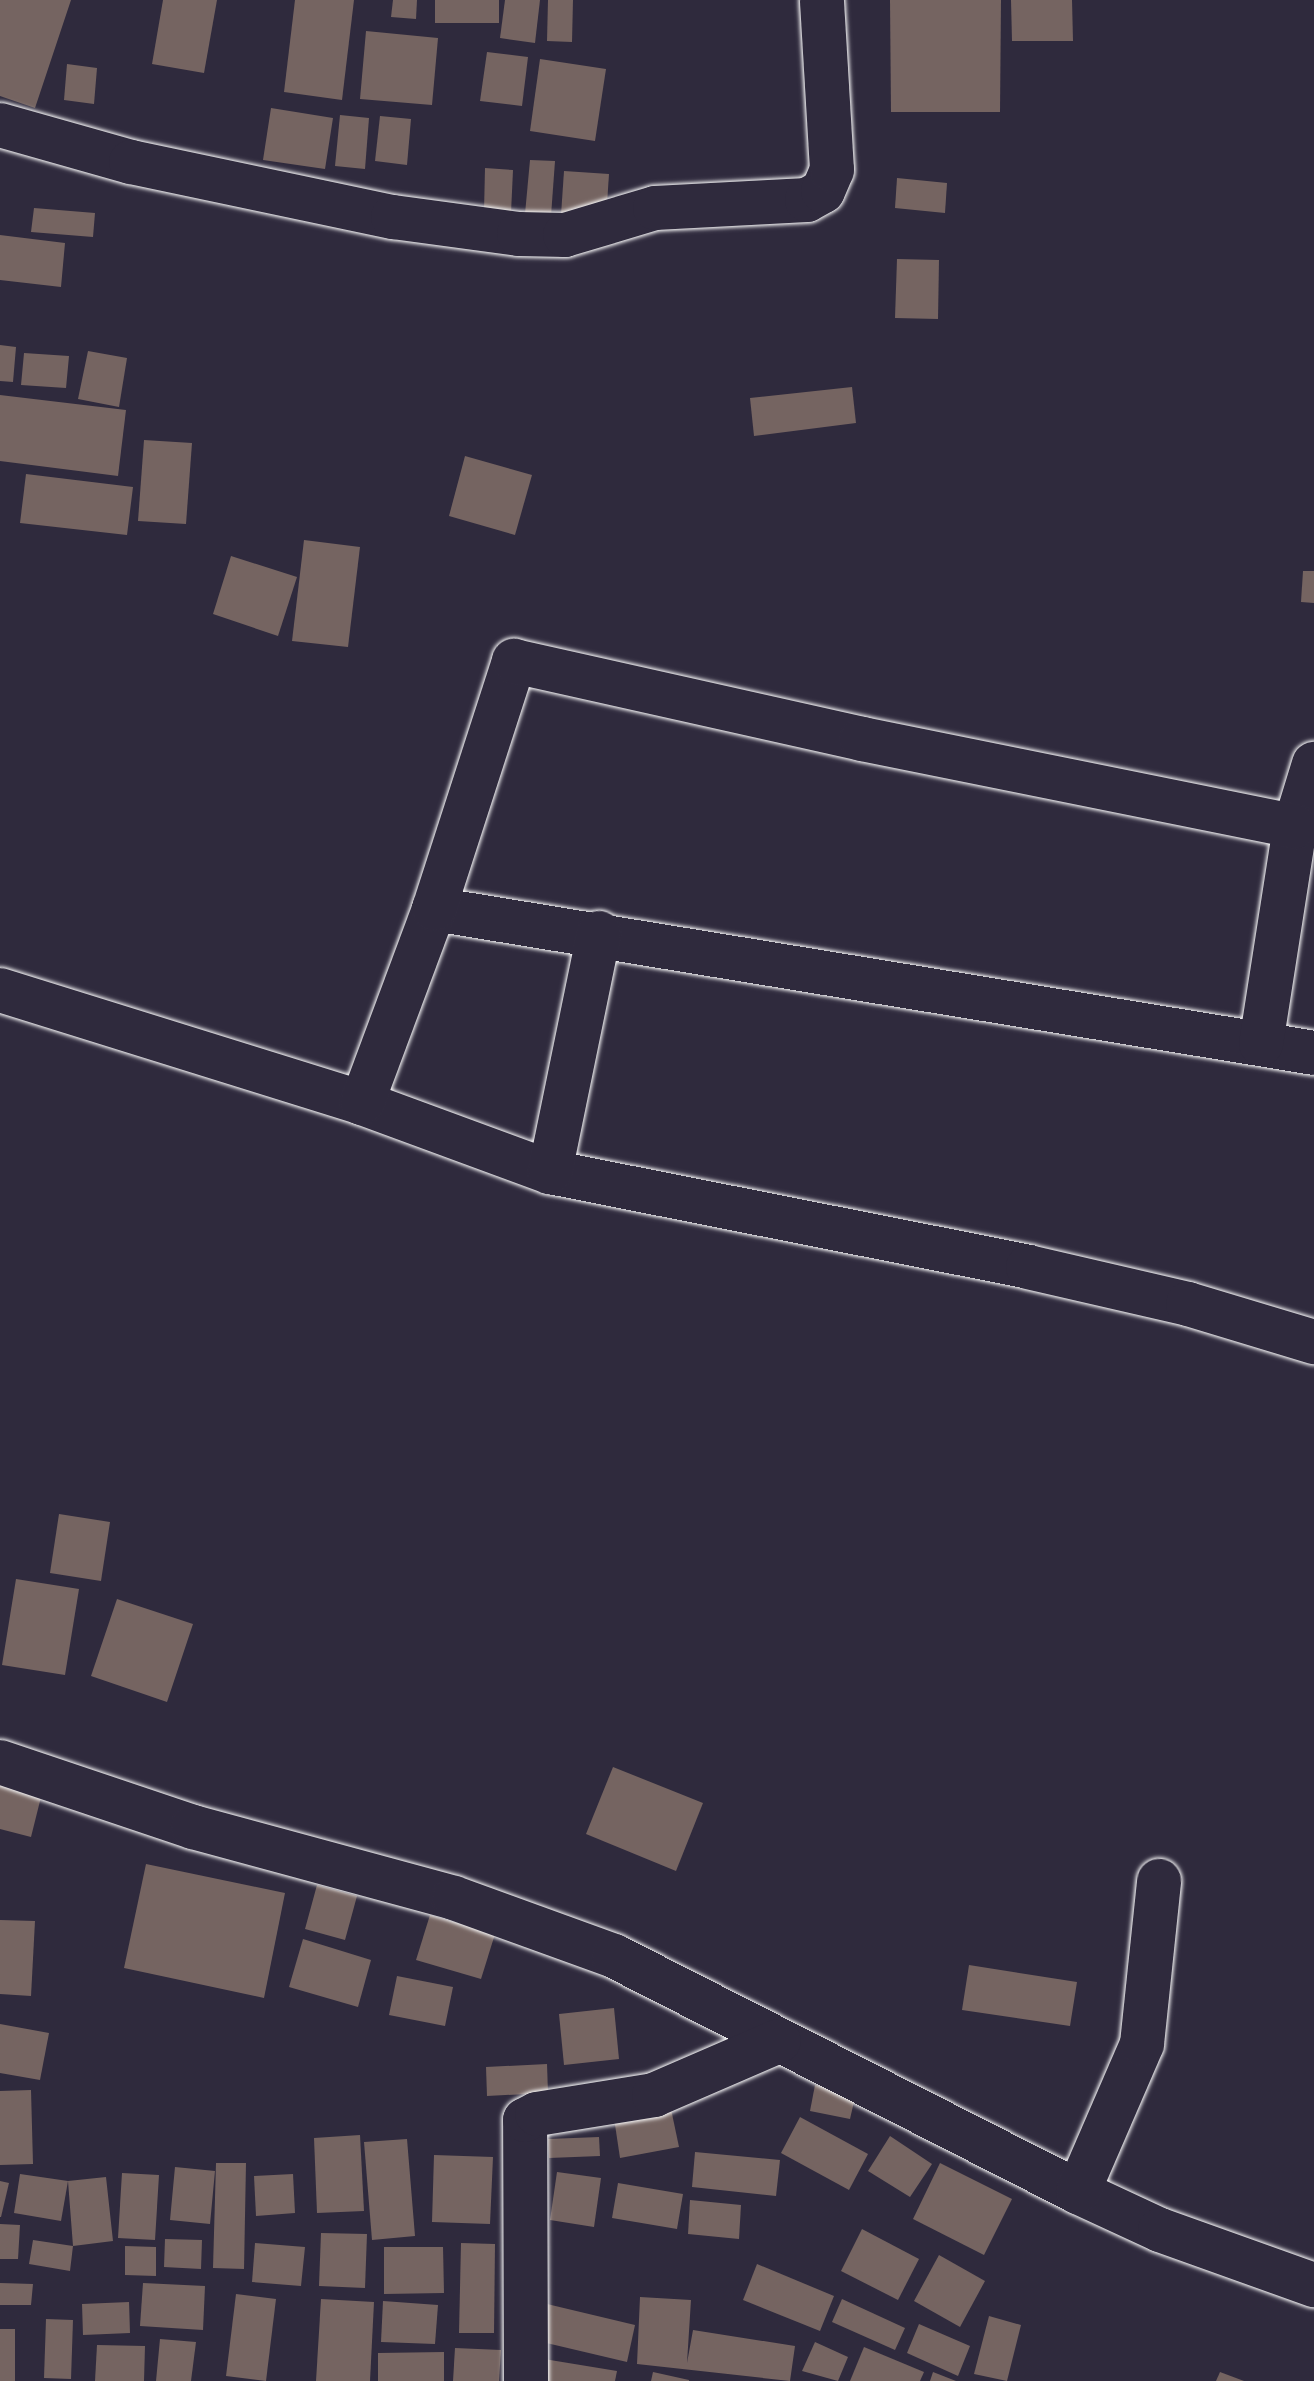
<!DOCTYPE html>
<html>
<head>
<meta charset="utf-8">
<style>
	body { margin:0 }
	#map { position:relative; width:1314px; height:2381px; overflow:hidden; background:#2f2a3d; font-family:Kalam,sans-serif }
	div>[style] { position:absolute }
	.building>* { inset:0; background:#756461 }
	.roads { filter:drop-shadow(0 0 2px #fff) drop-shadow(0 0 2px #fff) }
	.minor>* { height:44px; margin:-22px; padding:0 22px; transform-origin:22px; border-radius:22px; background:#2f2a3d }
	span { translate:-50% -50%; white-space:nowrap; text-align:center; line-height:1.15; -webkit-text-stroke:6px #2f2a3d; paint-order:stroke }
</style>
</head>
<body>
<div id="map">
	<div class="building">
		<i style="clip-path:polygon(0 0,71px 0,35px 108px,0 96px)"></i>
		<i style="clip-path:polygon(163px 0,217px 0,204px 73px,152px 64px)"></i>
		<i style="clip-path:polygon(295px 0,354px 0,342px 100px,284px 92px)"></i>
		<i style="clip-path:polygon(393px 0,417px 0,416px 19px,391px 17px)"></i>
		<i style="clip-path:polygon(435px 0,499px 0,499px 23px,435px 23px)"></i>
		<i style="clip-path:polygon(505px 0,540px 0,535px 43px,500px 38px)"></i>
		<i style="clip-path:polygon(548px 0,573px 0,572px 42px,547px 41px)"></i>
		<i style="clip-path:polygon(890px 0,1001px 0,1000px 112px,891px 112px)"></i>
		<i style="clip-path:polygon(1011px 0,1072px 0,1073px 41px,1012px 41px)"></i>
		<i style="clip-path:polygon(366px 31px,438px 38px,432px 105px,360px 99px)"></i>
		<i style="clip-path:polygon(487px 52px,528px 57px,522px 106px,480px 101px)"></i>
		<i style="clip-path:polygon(540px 59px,606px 69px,595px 141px,530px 131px)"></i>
		<i style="clip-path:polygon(67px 64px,97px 68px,94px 104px,64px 100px)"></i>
		<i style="clip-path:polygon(271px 108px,333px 118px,325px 169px,263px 160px)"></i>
		<i style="clip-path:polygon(340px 115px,369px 118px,365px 169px,335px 166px)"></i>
		<i style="clip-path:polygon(380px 116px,411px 119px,407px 165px,375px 161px)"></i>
		<i style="clip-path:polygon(530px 160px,555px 161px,551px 216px,525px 214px)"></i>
		<i style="clip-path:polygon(485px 168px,513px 170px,511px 213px,484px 212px)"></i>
		<i style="clip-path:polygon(564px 171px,609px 174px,606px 219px,561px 215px)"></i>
		<i style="clip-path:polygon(897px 178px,947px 183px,945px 213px,895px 208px)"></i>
		<i style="clip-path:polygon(34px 208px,95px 213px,93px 237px,31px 232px)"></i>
		<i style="clip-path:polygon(0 235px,65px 243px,61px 287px,0 280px)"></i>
		<i style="clip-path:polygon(897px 259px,939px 260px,938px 319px,895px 318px)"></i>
		<i style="clip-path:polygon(0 345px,16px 347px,13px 382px,0 381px)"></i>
		<i style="clip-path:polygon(88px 351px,127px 358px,119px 407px,78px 399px)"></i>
		<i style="clip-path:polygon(24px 353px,69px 356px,66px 388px,21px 385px)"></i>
		<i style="clip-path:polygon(852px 387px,856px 423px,754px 436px,750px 398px)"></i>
		<i style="clip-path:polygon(0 395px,126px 410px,118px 476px,0 461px)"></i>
		<i style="clip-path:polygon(144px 440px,192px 443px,186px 524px,138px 521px)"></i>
		<i style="clip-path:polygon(465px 456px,532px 475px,515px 535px,449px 516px)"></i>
		<i style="clip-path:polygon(26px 474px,133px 487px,127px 535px,20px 523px)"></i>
		<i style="clip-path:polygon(304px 540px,360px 547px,348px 647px,292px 641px)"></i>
		<i style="clip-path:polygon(231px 556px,297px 577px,278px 636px,213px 614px)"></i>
		<i style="clip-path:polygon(1303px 571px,1314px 571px,1314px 603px,1301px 602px)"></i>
		<i style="clip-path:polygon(59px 1514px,110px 1522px,101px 1581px,50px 1573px)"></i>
		<i style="clip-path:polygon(16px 1579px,79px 1589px,65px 1675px,2px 1665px)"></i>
		<i style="clip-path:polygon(117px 1599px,193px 1624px,167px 1702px,91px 1676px)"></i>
		<i style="clip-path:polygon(613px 1767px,703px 1803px,676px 1871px,586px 1834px)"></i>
		<i style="clip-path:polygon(0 1778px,43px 1789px,31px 1837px,0 1829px)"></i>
		<i style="clip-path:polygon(146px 1864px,285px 1893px,264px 1998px,124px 1968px)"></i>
		<i style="clip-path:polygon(317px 1885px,357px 1896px,345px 1940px,305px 1929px)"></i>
		<i style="clip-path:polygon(430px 1915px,495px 1934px,481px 1979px,416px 1960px)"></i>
		<i style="clip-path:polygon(0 1920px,35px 1921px,31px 1996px,0 1994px)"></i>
		<i style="clip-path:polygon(303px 1939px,371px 1960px,358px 2007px,289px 1987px)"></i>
		<i style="clip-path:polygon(969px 1965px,1077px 1982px,1070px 2026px,962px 2010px)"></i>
		<i style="clip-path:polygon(397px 1976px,453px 1987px,445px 2026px,389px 2015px)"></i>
		<i style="clip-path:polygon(614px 2008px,619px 2059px,564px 2065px,559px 2014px)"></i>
		<i style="clip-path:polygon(0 2024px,49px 2033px,40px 2080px,0 2073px)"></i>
		<i style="clip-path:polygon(547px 2064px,548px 2093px,487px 2096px,486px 2067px)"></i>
		<i style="clip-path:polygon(815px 2085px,856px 2093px,850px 2119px,810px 2111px)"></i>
		<i style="clip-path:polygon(31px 2090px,33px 2164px,0 2165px,0 2091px)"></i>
		<i style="clip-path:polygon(671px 2109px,679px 2147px,620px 2158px,614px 2118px)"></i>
		<i style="clip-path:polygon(800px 2117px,868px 2154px,849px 2190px,781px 2153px)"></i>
		<i style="clip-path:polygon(360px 2135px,364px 2211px,317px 2213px,314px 2138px)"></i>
		<i style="clip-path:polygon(890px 2136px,932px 2164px,910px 2197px,868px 2171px)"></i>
		<i style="clip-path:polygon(599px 2137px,600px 2156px,549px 2158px,548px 2139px)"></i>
		<i style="clip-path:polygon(407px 2139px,415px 2236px,372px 2240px,364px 2142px)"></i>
		<i style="clip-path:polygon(695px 2152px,780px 2160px,776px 2196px,692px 2187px)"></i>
		<i style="clip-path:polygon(434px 2155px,493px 2157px,490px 2224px,432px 2222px)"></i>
		<i style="clip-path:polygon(216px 2163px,246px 2163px,244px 2269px,213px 2268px)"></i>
		<i style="clip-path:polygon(940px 2163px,1012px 2199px,984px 2255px,913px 2219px)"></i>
		<i style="clip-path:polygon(175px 2167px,215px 2171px,210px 2224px,170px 2220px)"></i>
		<i style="clip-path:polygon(557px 2172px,601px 2178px,594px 2227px,550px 2220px)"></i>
		<i style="clip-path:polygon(122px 2173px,159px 2175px,155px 2240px,118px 2238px)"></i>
		<i style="clip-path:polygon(20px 2174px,68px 2181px,61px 2221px,14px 2213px)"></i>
		<i style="clip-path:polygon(293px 2174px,295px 2213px,256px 2216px,254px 2176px)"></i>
		<i style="clip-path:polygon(106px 2177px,113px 2241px,73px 2246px,70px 2271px,29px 2264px,33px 2240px,73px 2246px,68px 2181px)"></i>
		<i style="clip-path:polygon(0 2181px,9px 2183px,1px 2217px,0 2217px)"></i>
		<i style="clip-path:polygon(618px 2183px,683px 2194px,677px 2229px,612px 2218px)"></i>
		<i style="clip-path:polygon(690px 2200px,741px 2205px,739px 2239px,688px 2234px)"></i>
		<i style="clip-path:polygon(0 2224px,20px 2225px,18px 2259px,0 2259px)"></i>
		<i style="clip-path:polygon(862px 2229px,919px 2259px,898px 2300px,841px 2271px)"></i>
		<i style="clip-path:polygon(321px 2233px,367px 2234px,365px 2288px,319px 2286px)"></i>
		<i style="clip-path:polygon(165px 2239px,202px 2240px,201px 2269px,164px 2267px)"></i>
		<i style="clip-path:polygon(255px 2243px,305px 2247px,301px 2286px,252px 2282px)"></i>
		<i style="clip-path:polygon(461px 2243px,495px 2244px,494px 2333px,459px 2333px)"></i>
		<i style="clip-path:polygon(125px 2246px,156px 2247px,156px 2276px,125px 2275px)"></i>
		<i style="clip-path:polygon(384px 2247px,443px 2247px,444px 2293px,384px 2294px)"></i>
		<i style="clip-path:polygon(939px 2255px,985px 2281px,960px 2327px,914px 2301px)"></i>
		<i style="clip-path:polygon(757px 2264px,834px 2296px,820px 2331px,743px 2300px)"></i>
		<i style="clip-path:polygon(0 2283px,33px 2284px,31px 2305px,0 2305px)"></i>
		<i style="clip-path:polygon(143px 2283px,205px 2286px,203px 2330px,140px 2326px)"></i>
		<i style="clip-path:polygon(236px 2294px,276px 2299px,266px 2381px,226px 2376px)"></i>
		<i style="clip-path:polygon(640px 2297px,691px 2300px,687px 2363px,693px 2330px,795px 2346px,790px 2381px,637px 2364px)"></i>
		<i style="clip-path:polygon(321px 2299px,374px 2302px,370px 2381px,316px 2381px)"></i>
		<i style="clip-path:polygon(842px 2299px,905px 2328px,895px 2350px,832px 2322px)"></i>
		<i style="clip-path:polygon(383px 2301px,438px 2305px,435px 2344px,381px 2342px)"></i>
		<i style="clip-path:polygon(129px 2302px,130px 2333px,83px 2335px,82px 2304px)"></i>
		<i style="clip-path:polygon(547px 2304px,635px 2325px,627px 2362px,538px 2341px)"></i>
		<i style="clip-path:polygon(989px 2316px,1021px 2325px,1007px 2381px,974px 2374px)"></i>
		<i style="clip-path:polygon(46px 2319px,73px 2320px,71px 2379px,44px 2378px)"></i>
		<i style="clip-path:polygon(919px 2324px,970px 2346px,958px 2376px,907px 2353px)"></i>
		<i style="clip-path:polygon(0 2329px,15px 2329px,15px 2381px,0 2381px)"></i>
		<i style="clip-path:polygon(160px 2339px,196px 2342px,191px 2381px,156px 2381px)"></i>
		<i style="clip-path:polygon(815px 2342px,848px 2357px,838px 2381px,802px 2371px)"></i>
		<i style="clip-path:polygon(97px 2345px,145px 2346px,144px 2381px,95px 2381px)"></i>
		<i style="clip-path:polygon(864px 2347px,924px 2372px,920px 2381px,850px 2381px)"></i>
		<i style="clip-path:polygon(455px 2348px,501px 2350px,499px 2381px,453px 2381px)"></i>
		<i style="clip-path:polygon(444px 2352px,444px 2381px,378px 2381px,378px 2353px)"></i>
		<i style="clip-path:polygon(544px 2359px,617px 2371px,615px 2381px,541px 2381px)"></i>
		<i style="clip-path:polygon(653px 2372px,689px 2380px,689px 2381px,651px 2381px)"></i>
		<i style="clip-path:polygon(933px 2372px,956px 2381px,930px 2381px)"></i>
		<i style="clip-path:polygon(1220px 2372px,1244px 2381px,1216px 2381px)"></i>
	</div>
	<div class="roads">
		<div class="minor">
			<i style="left:0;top:125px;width:136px;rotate:15.8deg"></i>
			<i style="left:131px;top:162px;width:268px;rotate:11.9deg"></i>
			<i style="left:393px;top:217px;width:127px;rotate:7.7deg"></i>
			<i style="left:519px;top:234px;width:46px;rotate:1.2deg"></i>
			<i style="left:565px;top:235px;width:94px;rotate:-16.7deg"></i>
			<i style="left:655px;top:208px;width:152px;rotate:-3deg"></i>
			<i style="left:807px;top:200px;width:18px;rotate:-29deg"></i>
			<i style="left:823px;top:191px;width:23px;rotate:-67deg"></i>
			<i style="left:832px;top:170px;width:170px;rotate:-93.4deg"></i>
			<i style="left:434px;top:909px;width:892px;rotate:9.29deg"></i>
			<i style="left:0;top:990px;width:379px;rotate:17.3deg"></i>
			<i style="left:362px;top:1103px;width:200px;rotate:20.2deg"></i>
			<i style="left:550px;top:1172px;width:487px;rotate:11.2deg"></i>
			<i style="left:1028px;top:1267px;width:164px;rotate:13deg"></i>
			<i style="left:1188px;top:1304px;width:132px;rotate:16.8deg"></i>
			<i style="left:1261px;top:1044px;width:221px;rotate:-81.1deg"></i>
			<i style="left:1295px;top:826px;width:65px;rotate:-73deg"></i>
			<i style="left:362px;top:1103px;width:207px;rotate:-69.6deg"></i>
			<i style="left:434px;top:909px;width:261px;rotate:-72.1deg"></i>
			<i style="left:514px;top:661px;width:357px;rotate:12.6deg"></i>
			<i style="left:862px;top:739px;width:442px;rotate:11.4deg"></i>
			<i style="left:550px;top:1172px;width:244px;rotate:-78.4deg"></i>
			<i style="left:0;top:1762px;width:204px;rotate:18.6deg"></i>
			<i style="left:193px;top:1827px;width:270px;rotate:15.2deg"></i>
			<i style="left:454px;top:1898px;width:170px;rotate:19.9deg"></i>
			<i style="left:614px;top:1956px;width:521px;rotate:26.96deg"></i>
			<i style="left:1078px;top:2192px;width:90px;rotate:24.9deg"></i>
			<i style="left:1160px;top:2230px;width:164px;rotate:19.7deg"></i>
			<i style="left:1078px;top:2192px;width:161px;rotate:-66.6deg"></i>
			<i style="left:1142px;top:2044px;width:164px;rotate:-84deg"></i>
			<i style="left:526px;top:2381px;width:261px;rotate:-90.2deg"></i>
			<i style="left:525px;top:2120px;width:13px;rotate:-27deg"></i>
			<i style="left:537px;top:2114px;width:119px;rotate:-9.2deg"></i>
			<i style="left:654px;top:2095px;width:136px;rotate:-23.4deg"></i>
		</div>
	</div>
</div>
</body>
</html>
